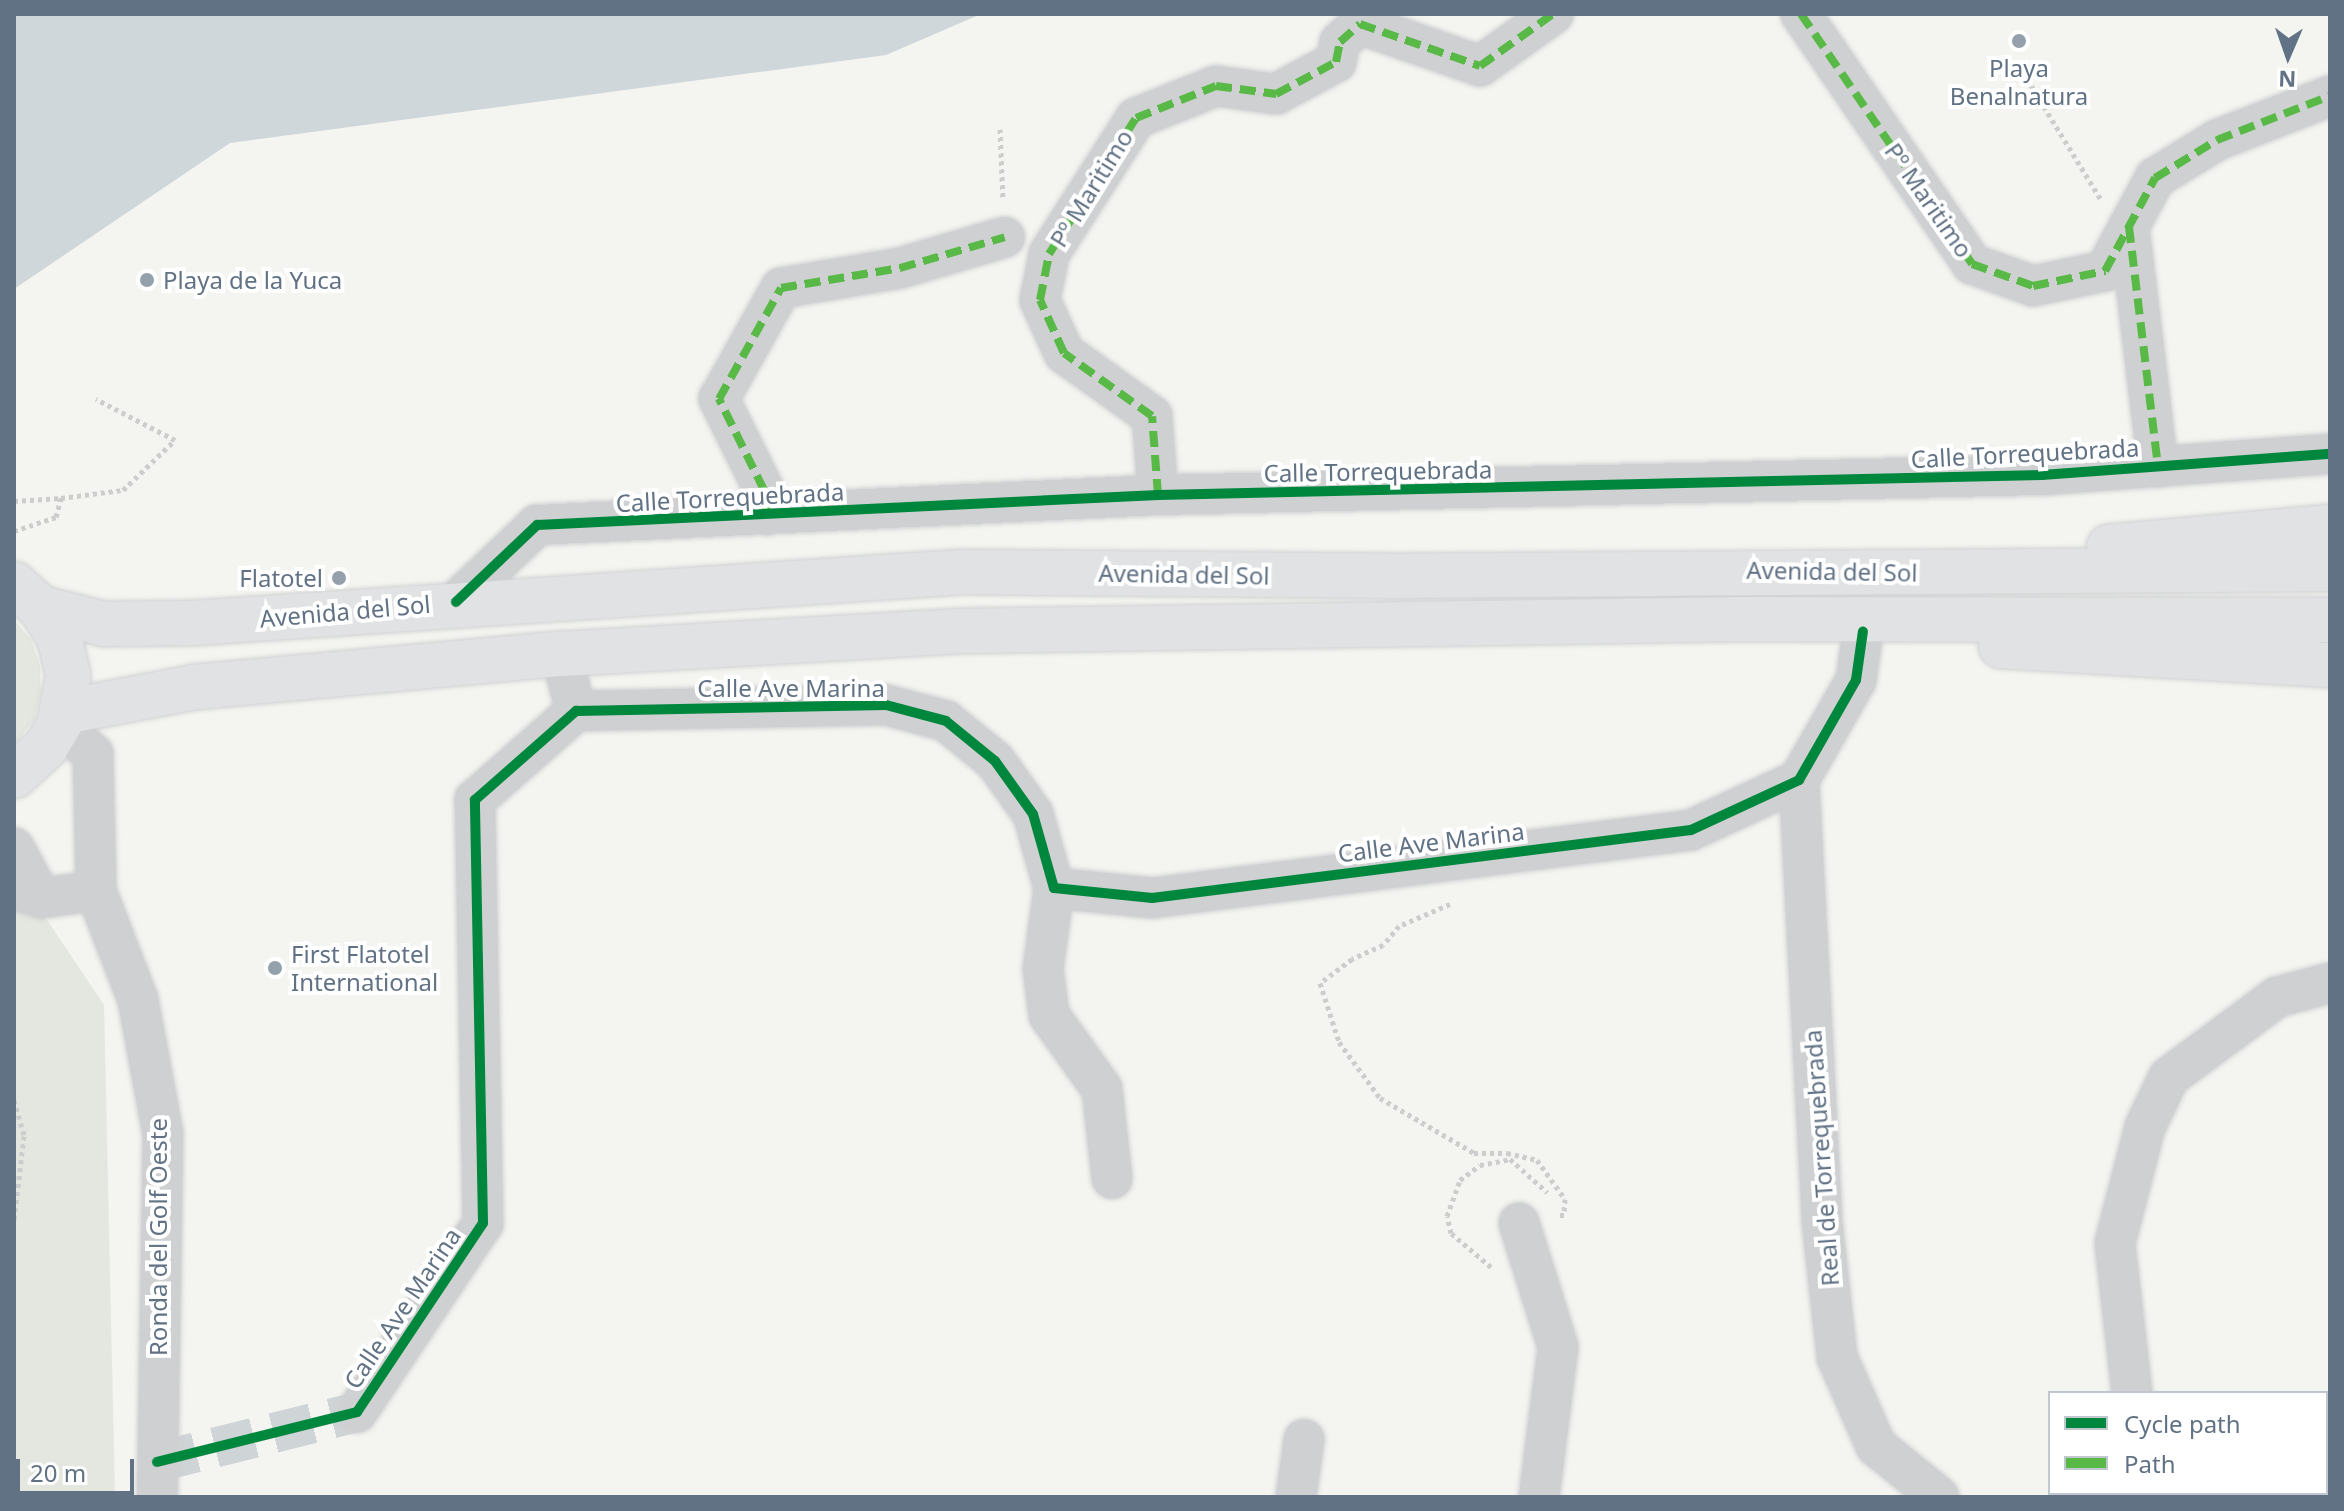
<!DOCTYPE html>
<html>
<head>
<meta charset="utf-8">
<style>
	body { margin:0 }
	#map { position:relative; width:2344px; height:1511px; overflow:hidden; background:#f4f4f1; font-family:"Noto Sans",sans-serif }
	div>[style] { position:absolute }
	.green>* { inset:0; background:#e3e7df }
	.water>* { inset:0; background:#cfd7da }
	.minor-tunnel>* { height:40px; margin-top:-20px; transform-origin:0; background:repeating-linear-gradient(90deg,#cfd4d6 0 40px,transparent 0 60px) }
	.path>* { height:5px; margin-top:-2.5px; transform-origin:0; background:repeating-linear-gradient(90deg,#cdcdcd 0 4px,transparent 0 8px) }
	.roads { filter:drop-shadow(0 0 2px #d0d1d2) drop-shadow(0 0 2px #d0d1d2) }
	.minor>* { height:40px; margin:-20px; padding:0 20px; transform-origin:20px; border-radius:20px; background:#cfd0d1 }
	.major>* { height:44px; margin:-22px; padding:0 22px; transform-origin:22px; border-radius:22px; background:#e1e2e3 }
	.quiet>* { height:8px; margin-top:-4px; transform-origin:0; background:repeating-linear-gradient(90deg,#58b947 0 16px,transparent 0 24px) }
	.cycleway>* { height:10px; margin:-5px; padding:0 5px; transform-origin:5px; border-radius:5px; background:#00873e }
	.dots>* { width:22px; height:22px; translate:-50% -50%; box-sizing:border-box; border:4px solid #fff; border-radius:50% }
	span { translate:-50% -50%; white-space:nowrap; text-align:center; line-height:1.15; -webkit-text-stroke:8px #fff; paint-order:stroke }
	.poi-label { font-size:24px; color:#617285 }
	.left { translate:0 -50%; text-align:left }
	.right { translate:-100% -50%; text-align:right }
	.street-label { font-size:24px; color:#617285 }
	.frame { position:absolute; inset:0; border:16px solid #617285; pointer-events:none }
	.legend { position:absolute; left:2048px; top:1391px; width:280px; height:104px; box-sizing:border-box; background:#fff; border:2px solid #c0c7ce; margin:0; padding:10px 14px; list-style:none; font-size:24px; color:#617285 }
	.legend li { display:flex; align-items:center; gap:16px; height:40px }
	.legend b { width:40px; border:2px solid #c0c7ce }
	.north { position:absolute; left:2248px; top:16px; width:80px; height:80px; -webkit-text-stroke:6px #fff; paint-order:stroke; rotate:182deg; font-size:22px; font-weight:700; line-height:32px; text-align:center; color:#617285 }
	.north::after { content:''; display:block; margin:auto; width:28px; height:36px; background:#617285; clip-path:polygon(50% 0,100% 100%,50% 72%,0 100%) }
	.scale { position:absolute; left:16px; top:1459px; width:118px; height:36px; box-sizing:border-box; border:4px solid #617285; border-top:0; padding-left:10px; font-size:24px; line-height:28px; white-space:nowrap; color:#617285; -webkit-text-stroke:6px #fff; paint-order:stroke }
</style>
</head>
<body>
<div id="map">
	<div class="green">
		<i style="clip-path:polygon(14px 620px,31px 640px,40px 666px,41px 692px,35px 718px,14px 746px)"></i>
		<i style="clip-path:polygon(14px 902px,41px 911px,104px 1005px,115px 1497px,14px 1497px)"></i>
	</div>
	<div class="water">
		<i style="clip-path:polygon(14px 14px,981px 14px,886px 55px,230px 143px,14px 289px)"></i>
	</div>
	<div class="minor-tunnel">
		<i style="left:157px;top:1462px;width:206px;rotate:-14deg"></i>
	</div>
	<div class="path">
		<i style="left:2027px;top:79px;width:140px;rotate:58.5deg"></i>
		<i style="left:1000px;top:129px;width:71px;rotate:87.6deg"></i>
		<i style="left:14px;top:501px;width:47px;rotate:-3.7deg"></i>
		<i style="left:14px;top:531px;width:44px;rotate:-18.4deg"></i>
		<i style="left:56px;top:517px;width:20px;rotate:-75deg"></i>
		<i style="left:61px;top:498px;width:63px;rotate:-7.4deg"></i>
		<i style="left:123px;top:490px;width:72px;rotate:-43.9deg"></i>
		<i style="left:175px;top:440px;width:89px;rotate:-152.6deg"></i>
		<i style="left:1450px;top:904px;width:56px;rotate:156.7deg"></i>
		<i style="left:1399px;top:926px;width:25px;rotate:130deg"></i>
		<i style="left:1383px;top:945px;width:34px;rotate:156deg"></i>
		<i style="left:1352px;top:959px;width:40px;rotate:143deg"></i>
		<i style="left:1320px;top:983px;width:62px;rotate:72.1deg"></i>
		<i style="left:1339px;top:1042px;width:69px;rotate:53.8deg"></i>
		<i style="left:1380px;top:1098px;width:109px;rotate:30.3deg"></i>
		<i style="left:1474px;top:1153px;width:33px"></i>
		<i style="left:1507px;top:1153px;width:31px;rotate:13deg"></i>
		<i style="left:1537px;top:1160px;width:48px;rotate:54.3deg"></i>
		<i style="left:1565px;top:1199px;width:16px;rotate:94deg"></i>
		<i style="left:1564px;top:1215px;width:5px;rotate:180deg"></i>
		<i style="left:14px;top:1100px;width:37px;rotate:74deg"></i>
		<i style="left:24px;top:1136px;width:85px;rotate:96.8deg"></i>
		<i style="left:1491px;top:1267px;width:52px;rotate:-139.6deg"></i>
		<i style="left:1451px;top:1233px;width:17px;rotate:-103deg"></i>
		<i style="left:1447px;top:1216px;width:38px;rotate:-70deg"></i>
		<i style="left:1460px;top:1180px;width:25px;rotate:-37deg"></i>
		<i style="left:1480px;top:1165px;width:31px;rotate:-11deg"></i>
		<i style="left:1510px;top:1159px;width:50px;rotate:41.7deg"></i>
	</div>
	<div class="roads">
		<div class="minor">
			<i style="left:1801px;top:14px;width:303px;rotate:55.6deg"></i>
			<i style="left:1972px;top:264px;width:65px;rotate:19.8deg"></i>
			<i style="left:2033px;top:286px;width:74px;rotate:-11.8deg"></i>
			<i style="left:2105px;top:271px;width:106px;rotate:-61.7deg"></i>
			<i style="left:2155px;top:178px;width:73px;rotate:-31.5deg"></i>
			<i style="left:2217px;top:140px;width:121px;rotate:-21.3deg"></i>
			<i style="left:2129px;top:227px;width:242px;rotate:83.1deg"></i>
			<i style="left:1158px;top:495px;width:79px;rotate:-94.3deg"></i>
			<i style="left:1152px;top:416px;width:108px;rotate:-144.4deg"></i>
			<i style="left:1064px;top:353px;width:58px;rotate:-114.4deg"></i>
			<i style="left:1040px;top:300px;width:47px;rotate:-78.9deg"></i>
			<i style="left:1049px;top:254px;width:161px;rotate:-57.4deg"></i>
			<i style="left:1136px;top:118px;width:86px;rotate:-21.8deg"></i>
			<i style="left:1216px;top:86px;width:61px;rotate:7.6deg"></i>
			<i style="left:1276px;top:94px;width:68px;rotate:-28.1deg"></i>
			<i style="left:1336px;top:62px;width:20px;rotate:-79deg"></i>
			<i style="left:1340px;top:42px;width:27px;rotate:-42deg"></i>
			<i style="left:1360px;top:24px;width:127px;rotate:19.3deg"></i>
			<i style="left:1480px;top:66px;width:90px;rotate:-35.5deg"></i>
			<i style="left:767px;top:515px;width:25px;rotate:-97deg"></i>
			<i style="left:764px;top:490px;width:102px;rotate:-116.3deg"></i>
			<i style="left:719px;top:399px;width:127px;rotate:-60.8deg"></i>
			<i style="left:781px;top:288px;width:121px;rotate:-9.5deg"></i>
			<i style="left:900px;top:268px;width:109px;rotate:-16.4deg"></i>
			<i style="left:456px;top:602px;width:112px;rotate:-43.5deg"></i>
			<i style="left:537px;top:525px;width:622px;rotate:-2.77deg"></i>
			<i style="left:1158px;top:495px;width:884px;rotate:-1.3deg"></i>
			<i style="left:2042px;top:475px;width:289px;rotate:-4.2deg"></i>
			<i style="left:561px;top:654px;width:59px;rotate:75.3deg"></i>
			<i style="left:59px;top:725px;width:45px;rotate:40.5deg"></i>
			<i style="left:93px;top:754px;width:137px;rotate:88.7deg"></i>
			<i style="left:96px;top:891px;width:117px;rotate:68.9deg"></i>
			<i style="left:138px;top:1000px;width:135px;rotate:79.4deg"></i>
			<i style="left:163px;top:1133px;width:364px;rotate:90.9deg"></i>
			<i style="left:1799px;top:780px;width:442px;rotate:87deg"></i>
			<i style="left:1822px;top:1221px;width:137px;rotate:83.7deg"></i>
			<i style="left:1837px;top:1357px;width:97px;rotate:66.3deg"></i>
			<i style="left:1876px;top:1446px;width:81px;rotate:39deg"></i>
			<i style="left:14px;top:848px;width:57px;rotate:61.6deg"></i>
			<i style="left:1054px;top:888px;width:82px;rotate:97.7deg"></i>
			<i style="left:1043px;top:969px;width:46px;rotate:82.6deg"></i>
			<i style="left:1049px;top:1015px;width:91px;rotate:54.4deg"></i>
			<i style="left:1102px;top:1089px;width:90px;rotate:83.6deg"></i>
			<i style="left:14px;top:889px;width:28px;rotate:18deg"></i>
			<i style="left:41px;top:898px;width:55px;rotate:-7.3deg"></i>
			<i style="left:1519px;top:1223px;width:130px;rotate:72.5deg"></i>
			<i style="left:1558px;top:1347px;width:151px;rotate:97.2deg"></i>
			<i style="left:2132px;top:1393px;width:151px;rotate:-96.5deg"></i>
			<i style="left:2115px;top:1243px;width:120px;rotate:-75.5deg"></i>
			<i style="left:2145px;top:1127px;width:55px;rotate:-64.4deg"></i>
			<i style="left:2169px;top:1077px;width:134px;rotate:-36.5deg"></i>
			<i style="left:2277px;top:997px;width:55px;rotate:-14.8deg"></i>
			<i style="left:357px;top:1412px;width:227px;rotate:-56.3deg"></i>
			<i style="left:483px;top:1223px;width:423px;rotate:-91.1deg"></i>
			<i style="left:475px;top:800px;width:135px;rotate:-41.4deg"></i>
			<i style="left:576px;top:711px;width:310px;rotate:-1.1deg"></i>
			<i style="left:886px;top:705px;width:62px;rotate:14.9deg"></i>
			<i style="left:946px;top:721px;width:63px;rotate:39.2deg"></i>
			<i style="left:995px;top:761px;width:65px;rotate:54.4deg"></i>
			<i style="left:1033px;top:814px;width:77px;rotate:74.2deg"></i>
			<i style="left:1054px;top:888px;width:99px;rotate:5.8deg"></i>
			<i style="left:1152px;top:898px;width:543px;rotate:-7.19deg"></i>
			<i style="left:1691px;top:830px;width:119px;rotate:-24.8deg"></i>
			<i style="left:1799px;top:780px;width:115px;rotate:-60.3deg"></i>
			<i style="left:1856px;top:680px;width:49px;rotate:-81.9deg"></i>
			<i style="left:2326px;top:1466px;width:17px;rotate:-77deg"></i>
			<i style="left:1296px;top:1497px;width:58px;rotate:-82deg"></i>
			<i style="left:2126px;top:1497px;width:4px;rotate:-90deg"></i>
		</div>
		<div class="major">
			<i style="left:2109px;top:547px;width:222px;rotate:-5.2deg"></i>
			<i style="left:14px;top:584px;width:36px;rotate:42deg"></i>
			<i style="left:41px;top:608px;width:37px;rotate:59deg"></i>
			<i style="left:60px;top:640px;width:37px;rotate:77deg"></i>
			<i style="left:68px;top:676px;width:50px;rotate:100.4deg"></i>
			<i style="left:59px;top:725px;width:26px;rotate:121deg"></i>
			<i style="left:46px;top:747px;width:43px;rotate:137.8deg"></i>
			<i style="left:41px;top:608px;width:65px;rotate:14.3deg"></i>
			<i style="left:104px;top:624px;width:89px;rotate:-0.6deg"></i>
			<i style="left:193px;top:623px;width:771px;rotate:-3.79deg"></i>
			<i style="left:962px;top:572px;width:428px;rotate:0.5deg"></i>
			<i style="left:1390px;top:576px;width:940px;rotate:-0.43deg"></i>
			<i style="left:2001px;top:646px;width:330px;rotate:3.3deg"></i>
			<i style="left:64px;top:712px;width:133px;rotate:-10.8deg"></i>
			<i style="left:195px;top:687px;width:367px;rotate:-5.2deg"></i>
			<i style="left:561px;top:654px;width:400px;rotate:-3.3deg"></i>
			<i style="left:960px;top:631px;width:780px;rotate:-0.88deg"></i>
			<i style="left:1740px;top:619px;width:590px;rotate:0.1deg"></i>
		</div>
	</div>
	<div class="quiet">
		<i style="left:1801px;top:14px;width:303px;rotate:55.6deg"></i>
		<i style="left:1972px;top:264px;width:65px;rotate:19.8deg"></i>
		<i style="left:2033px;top:286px;width:74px;rotate:-11.8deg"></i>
		<i style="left:2105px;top:271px;width:106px;rotate:-61.7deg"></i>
		<i style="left:2155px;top:178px;width:73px;rotate:-31.5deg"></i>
		<i style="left:2217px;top:140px;width:121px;rotate:-21.3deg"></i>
		<i style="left:2129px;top:227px;width:242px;rotate:83.1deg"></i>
		<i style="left:1158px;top:495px;width:79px;rotate:-94.3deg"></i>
		<i style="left:1152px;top:416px;width:108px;rotate:-144.4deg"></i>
		<i style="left:1064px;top:353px;width:58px;rotate:-114.4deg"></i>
		<i style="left:1040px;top:300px;width:47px;rotate:-78.9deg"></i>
		<i style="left:1049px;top:254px;width:161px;rotate:-57.4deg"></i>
		<i style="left:1136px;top:118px;width:86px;rotate:-21.8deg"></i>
		<i style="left:1216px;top:86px;width:61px;rotate:7.6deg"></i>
		<i style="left:1276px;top:94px;width:68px;rotate:-28.1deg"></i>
		<i style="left:1336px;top:62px;width:20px;rotate:-79deg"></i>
		<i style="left:1340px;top:42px;width:27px;rotate:-42deg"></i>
		<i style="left:1360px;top:24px;width:127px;rotate:19.3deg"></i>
		<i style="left:1480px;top:66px;width:90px;rotate:-35.5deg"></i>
		<i style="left:767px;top:515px;width:25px;rotate:-97deg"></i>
		<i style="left:764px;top:490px;width:102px;rotate:-116.3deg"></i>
		<i style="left:719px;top:399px;width:127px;rotate:-60.8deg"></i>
		<i style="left:781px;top:288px;width:121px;rotate:-9.5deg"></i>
		<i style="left:900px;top:268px;width:109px;rotate:-16.4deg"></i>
	</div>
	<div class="cycleway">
		<i style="left:456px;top:602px;width:112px;rotate:-43.5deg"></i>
		<i style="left:537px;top:525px;width:622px;rotate:-2.77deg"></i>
		<i style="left:1158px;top:495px;width:884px;rotate:-1.3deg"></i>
		<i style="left:2042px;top:475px;width:289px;rotate:-4.2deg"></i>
		<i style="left:157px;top:1462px;width:206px;rotate:-14deg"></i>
		<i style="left:357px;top:1412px;width:227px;rotate:-56.3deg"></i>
		<i style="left:483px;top:1223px;width:423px;rotate:-91.1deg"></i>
		<i style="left:475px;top:800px;width:135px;rotate:-41.4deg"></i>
		<i style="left:576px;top:711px;width:310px;rotate:-1.1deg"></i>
		<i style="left:886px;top:705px;width:62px;rotate:14.9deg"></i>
		<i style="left:946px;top:721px;width:63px;rotate:39.2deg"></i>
		<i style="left:995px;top:761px;width:65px;rotate:54.4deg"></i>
		<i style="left:1033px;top:814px;width:77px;rotate:74.2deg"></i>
		<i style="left:1054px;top:888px;width:99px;rotate:5.8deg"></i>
		<i style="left:1152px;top:898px;width:543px;rotate:-7.19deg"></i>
		<i style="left:1691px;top:830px;width:119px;rotate:-24.8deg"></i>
		<i style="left:1799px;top:780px;width:115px;rotate:-60.3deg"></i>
		<i style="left:1856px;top:680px;width:49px;rotate:-81.9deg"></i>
	</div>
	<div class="dots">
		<i style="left:2019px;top:41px;background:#94a0ab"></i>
		<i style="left:147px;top:280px;background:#94a0ab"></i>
		<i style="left:339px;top:578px;background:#94a0ab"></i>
		<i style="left:275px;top:968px;background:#94a0ab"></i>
	</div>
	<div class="poi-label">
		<span style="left:2019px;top:82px">Playa<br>Benalnatura</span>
		<span class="left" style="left:163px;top:280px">Playa de la Yuca</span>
		<span class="right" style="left:323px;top:578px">Flatotel</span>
		<span class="left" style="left:291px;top:968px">First Flatotel<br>International</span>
	</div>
	<div class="street-label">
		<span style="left:1091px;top:188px;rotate:-58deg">Pº Maritimo</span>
		<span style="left:1929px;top:200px;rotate:55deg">Pº Maritimo</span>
		<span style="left:2025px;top:453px;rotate:-3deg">Calle Torrequebrada</span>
		<span style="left:1378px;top:471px;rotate:-1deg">Calle Torrequebrada</span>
		<span style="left:730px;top:497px;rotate:-3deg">Calle Torrequebrada</span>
		<span style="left:1832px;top:571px;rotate:1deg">Avenida del Sol</span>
		<span style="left:1184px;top:574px;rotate:1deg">Avenida del Sol</span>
		<span style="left:345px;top:611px;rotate:-5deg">Avenida del Sol</span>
		<span style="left:791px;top:688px">Calle Ave Marina</span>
		<span style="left:1431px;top:842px;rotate:-7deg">Calle Ave Marina</span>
		<span style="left:1821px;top:1158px;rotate:-94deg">Real de Torrequebrada</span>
		<span style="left:158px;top:1237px;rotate:-90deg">Ronda del Golf Oeste</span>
		<span style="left:402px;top:1308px;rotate:-56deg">Calle Ave Marina</span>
	</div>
	<div class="frame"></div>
	<ul class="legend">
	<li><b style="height:10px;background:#00873e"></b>Cycle path</li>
	<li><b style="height:10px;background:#58b947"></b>Path</li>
	</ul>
	<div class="north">N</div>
	<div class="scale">20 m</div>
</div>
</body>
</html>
